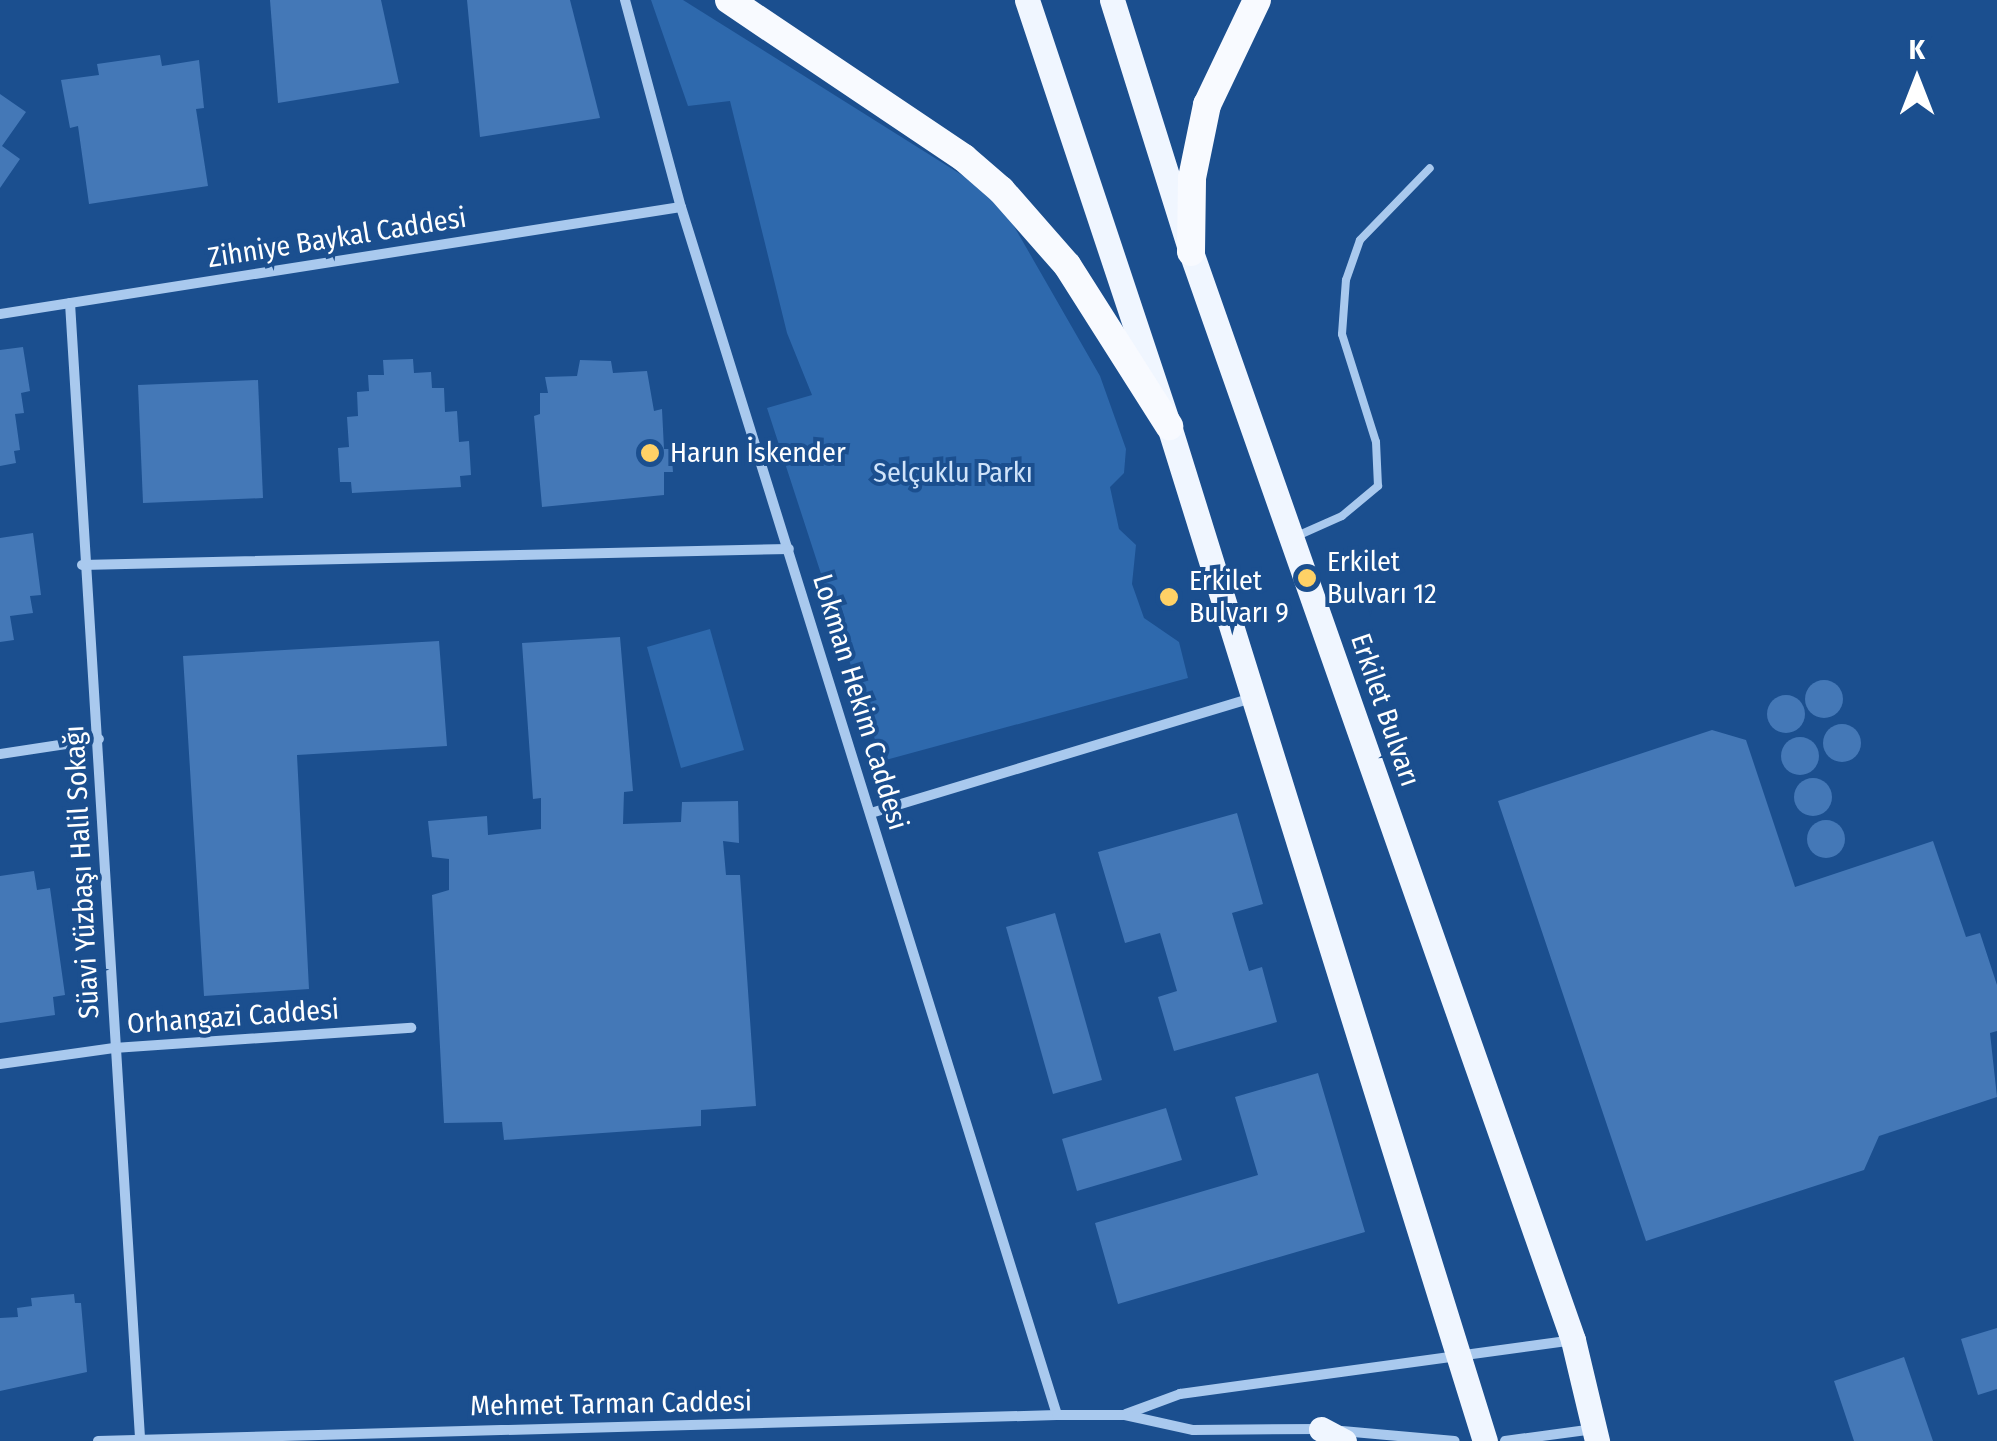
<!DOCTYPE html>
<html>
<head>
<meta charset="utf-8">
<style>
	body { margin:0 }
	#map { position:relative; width:1997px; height:1441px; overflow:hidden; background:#1b4f8f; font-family:"Fira Sans Condensed",sans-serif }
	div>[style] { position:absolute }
	.green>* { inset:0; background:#2e69ad }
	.building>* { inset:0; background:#4478b7 }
	.round { border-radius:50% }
	.service>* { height:8px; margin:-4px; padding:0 4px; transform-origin:4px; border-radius:4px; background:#a9c9ee }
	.minor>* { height:10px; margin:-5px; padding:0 5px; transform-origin:5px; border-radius:5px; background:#a9c9ee }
	.primary>* { height:25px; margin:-12.5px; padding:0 12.5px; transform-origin:12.5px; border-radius:12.5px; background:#f0f6ff }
	.trunk>* { height:28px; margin:-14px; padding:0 14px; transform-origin:14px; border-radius:14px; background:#f8faff }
	.dots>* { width:28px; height:28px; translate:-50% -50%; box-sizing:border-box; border:5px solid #1b4f8f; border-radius:50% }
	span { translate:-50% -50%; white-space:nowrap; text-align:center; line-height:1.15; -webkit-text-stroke:8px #1b4f8f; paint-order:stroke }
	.street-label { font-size:28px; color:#fff }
	.poi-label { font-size:28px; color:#fff }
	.left { translate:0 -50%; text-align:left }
	.park-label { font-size:28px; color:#cfe3fa }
	.north { position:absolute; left:1867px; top:30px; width:100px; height:100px; -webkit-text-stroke:8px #1b4f8f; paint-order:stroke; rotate:0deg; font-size:28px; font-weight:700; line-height:40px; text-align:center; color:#fff }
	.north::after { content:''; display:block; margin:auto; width:35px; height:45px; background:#fff; clip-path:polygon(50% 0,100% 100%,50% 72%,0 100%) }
</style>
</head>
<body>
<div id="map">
	<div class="green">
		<i style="clip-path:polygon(651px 0,683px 0,965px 177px,1007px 214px,1100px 376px,1126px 449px,1124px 473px,1110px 487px,1119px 529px,1136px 545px,1132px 584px,1144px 618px,1179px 642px,1188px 678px,882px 761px,767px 408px,812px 395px,787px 333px,730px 101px,688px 106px)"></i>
		<i style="clip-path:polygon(710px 629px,744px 750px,681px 768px,647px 647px)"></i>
	</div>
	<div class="building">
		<i style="clip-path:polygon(270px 0,381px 0,399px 83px,278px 103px)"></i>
		<i style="clip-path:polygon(467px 0,570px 0,600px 118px,480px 137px)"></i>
		<i style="clip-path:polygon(160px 55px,162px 66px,199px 60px,204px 108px,196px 109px,208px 186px,89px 204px,78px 126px,70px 128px,61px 80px,99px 75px,97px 64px)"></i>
		<i style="clip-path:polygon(0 94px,26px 112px,2px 146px,20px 159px,0 188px)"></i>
		<i style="clip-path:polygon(23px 347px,30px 391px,21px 393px,24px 413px,15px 414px,20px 450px,14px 451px,16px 463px,0 466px,0 350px)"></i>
		<i style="clip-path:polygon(413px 359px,414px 373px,431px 372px,432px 388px,444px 388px,445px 412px,457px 411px,459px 442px,469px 441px,471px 475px,460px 476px,461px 487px,352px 493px,351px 482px,340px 482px,338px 448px,349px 447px,347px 417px,358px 416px,357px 392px,369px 391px,368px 375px,384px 375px,383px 360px)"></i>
		<i style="clip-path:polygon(580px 360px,611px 361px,613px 373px,647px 371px,654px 411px,662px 409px,664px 449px,671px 449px,673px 472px,664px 472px,664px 495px,542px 507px,534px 416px,540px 414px,540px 393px,548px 393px,545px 377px,577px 376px)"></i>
		<i style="clip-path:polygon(258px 380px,263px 498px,143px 503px,138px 385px)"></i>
		<i style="clip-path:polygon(33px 533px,41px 595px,30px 596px,33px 613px,10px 616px,14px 640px,0 642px,0 538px)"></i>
		<i style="clip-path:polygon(620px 637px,633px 791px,624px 792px,623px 824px,681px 822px,682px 802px,738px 801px,739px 843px,723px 841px,726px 875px,740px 875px,756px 1106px,701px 1110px,701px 1126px,504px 1140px,502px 1122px,444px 1123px,432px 895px,449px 890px,449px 859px,432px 857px,428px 821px,487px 816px,488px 835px,541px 829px,541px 798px,533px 799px,522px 643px)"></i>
		<i style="clip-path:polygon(439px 641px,447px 746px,297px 755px,309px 989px,204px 996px,183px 656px)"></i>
		<i class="round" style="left:1805px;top:680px;width:38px;height:38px"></i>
		<i class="round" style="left:1767px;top:695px;width:38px;height:38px"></i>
		<i class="round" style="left:1823px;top:724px;width:38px;height:38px"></i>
		<i style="clip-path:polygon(1712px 730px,1746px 740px,1795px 887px,1933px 841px,1966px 937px,1980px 933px,1997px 985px,1997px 1031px,1990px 1033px,1997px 1097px,1879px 1136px,1864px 1170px,1646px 1241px,1498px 801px)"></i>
		<i class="round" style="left:1781px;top:737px;width:38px;height:38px"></i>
		<i class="round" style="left:1794px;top:778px;width:38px;height:38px"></i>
		<i style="clip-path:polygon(1237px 813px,1263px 904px,1232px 913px,1249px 971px,1262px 967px,1277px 1022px,1174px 1051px,1158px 997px,1177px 991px,1160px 933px,1125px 943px,1098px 852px)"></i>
		<i class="round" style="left:1807px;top:820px;width:38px;height:38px"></i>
		<i style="clip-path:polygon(34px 871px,37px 890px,50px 888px,65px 995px,53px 997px,55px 1015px,0 1023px,0 876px)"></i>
		<i style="clip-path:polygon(1055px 913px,1102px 1080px,1053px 1094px,1006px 927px)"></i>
		<i style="clip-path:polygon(1318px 1073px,1365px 1232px,1118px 1304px,1095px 1223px,1258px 1175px,1235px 1097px)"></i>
		<i style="clip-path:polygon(1166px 1108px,1182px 1160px,1077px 1191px,1062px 1139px)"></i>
		<i style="clip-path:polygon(74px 1294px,75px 1303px,81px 1303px,87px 1372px,0 1391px,0 1318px,18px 1317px,17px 1308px,32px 1306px,31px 1298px)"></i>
		<i style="clip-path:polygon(1997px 1328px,1997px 1389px,1978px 1395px,1961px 1339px)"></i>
		<i style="clip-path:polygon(1904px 1357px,1933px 1441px,1854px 1441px,1834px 1381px)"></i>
	</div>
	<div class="service">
		<i style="left:1297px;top:536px;width:49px;rotate:-24deg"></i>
		<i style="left:1342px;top:516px;width:47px;rotate:-39.8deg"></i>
		<i style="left:1378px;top:486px;width:44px;rotate:-92.6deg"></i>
		<i style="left:1376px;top:442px;width:113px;rotate:-107.5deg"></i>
		<i style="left:1342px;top:334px;width:54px;rotate:-85.8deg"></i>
		<i style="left:1346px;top:280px;width:42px;rotate:-70.7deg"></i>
		<i style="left:1360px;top:240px;width:100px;rotate:-45.8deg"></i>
	</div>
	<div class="minor">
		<i style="left:625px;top:0;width:214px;rotate:74.9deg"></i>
		<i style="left:681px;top:207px;width:1265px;rotate:72.71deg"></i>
		<i style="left:70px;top:303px;width:1137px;rotate:86.47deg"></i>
		<i style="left:0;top:314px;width:689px;rotate:-8.93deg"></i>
		<i style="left:82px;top:565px;width:707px;rotate:-1.3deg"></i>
		<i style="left:0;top:754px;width:100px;rotate:-8.6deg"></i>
		<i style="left:871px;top:813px;width:397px;rotate:-16.8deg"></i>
		<i style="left:0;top:1064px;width:115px;rotate:-8deg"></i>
		<i style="left:114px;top:1048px;width:298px;rotate:-3.9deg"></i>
		<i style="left:1126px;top:1414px;width:58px;rotate:-20.3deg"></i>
		<i style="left:1180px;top:1394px;width:396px;rotate:-7.8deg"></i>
		<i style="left:1342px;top:1431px;width:113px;rotate:5.1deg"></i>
		<i style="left:98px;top:1441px;width:959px;rotate:-1.55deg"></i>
		<i style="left:1057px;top:1415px;width:68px"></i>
		<i style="left:1125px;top:1415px;width:70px;rotate:12.4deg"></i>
		<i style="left:1193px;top:1430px;width:127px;rotate:-0.5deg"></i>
		<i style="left:1505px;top:1441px;width:90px;rotate:-7.7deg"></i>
	</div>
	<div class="primary">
		<i style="left:1027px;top:0;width:449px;rotate:71.6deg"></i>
		<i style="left:1169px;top:426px;width:1063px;rotate:72.71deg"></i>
		<i style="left:1112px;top:0;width:264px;rotate:72.6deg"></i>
		<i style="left:1191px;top:252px;width:1153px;rotate:70.65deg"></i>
		<i style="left:1573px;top:1340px;width:104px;rotate:76.6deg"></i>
		<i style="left:1321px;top:1429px;width:26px;rotate:28deg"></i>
	</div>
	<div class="trunk">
		<i style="left:729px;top:0;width:283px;rotate:33.9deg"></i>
		<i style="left:964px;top:158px;width:49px;rotate:40.9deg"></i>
		<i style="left:1001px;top:190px;width:100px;rotate:48.7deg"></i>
		<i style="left:1067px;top:265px;width:191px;rotate:57.6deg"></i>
		<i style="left:1191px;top:252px;width:74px;rotate:-89.2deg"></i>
		<i style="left:1192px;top:178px;width:75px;rotate:-78.4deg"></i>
		<i style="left:1207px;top:105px;width:116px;rotate:-64.5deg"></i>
	</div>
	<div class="dots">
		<i style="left:650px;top:453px;background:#ffd166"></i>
		<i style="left:1307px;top:578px;background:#ffd166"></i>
		<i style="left:1169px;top:597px;background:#ffd166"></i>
	</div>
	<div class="street-label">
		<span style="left:337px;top:238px;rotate:-9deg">Zihniye Baykal Caddesi</span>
		<span style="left:860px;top:702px;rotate:73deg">Lokman Hekim Caddesi</span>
		<span style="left:1385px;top:710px;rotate:71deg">Erkilet Bulvarı</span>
		<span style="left:82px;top:872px;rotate:-93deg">Süavi Yüzbaşı Halil Sokağı</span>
		<span style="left:233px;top:1017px;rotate:-4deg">Orhangazi Caddesi</span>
		<span style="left:611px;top:1404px;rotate:-1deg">Mehmet Tarman Caddesi</span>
	</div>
	<div class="poi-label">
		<span class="left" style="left:670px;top:453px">Harun İskender</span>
		<span class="left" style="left:1327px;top:578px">Erkilet<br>Bulvarı 12</span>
		<span class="left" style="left:1189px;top:597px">Erkilet<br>Bulvarı 9</span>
	</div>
	<div class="park-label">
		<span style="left:953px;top:473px">Selçuklu Parkı</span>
	</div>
	<div class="north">K</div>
</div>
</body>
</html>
